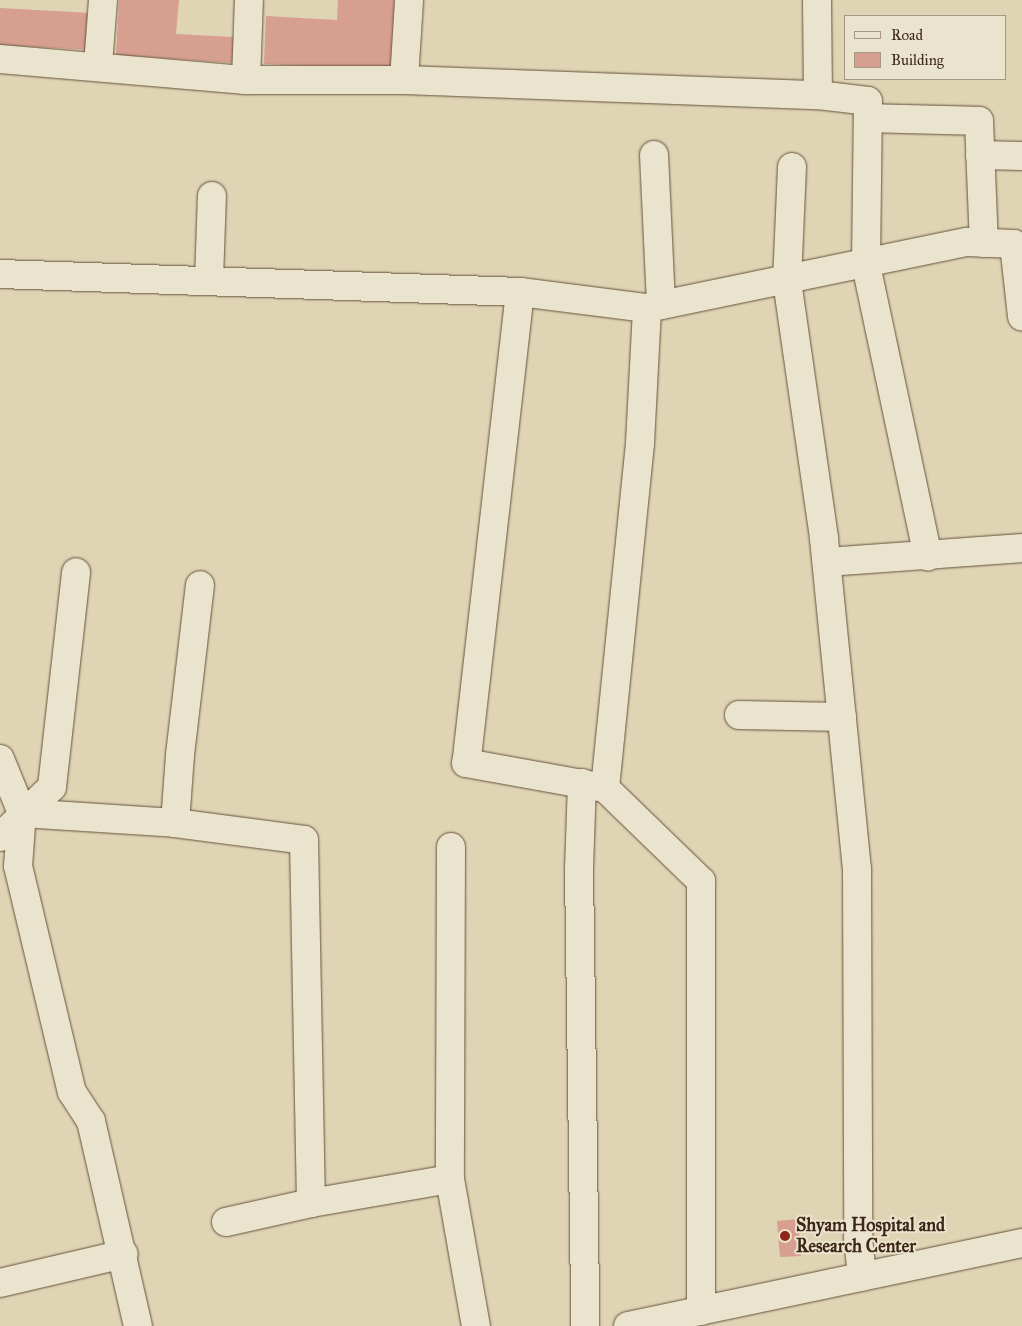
<!DOCTYPE html>
<html>
<head>
<meta charset="utf-8">
<style>
	body { margin:0 }
	#map { position:relative; width:1022px; height:1326px; overflow:hidden; background:#dfd4b3; font-family:"IM FELL Great Primer",serif }
	div>[style] { position:absolute }
	.building>* { inset:0; background:#d69f8f }
	.roads { filter:drop-shadow(0 0 1px #66523d) drop-shadow(0 0 1px #66523d) }
	.minor>* { height:28px; margin:-14px; padding:0 14px; transform-origin:14px; border-radius:14px; background:#eae3ce }
	.dots>* { width:14px; height:14px; translate:-50% -50%; box-sizing:border-box; border:2px solid #eae3ce; border-radius:50% }
	span { translate:-50% -50%; white-space:nowrap; text-align:center; line-height:1.15; -webkit-text-stroke:4px #eae3ce; paint-order:stroke }
	.poi-label { font-size:18px; color:#3d2616; font-weight:700 }
	.left { translate:0 -50%; text-align:left }
	.legend { position:absolute; left:844px; top:15px; width:162px; height:65px; box-sizing:border-box; background:#eae3ce; border:1px solid #a59784; margin:0; padding:6px 9px; list-style:none; font-size:15px; color:#3d2616 }
	.legend li { display:flex; align-items:center; gap:10px; height:25px }
	.legend b { width:25px; border:1px solid #a59784 }
</style>
</head>
<body>
<div id="map">
	<div class="building">
		<i style="clip-path:polygon(119px 0,179px 0,176px 34px,234px 37px,232px 63px,116px 55px)"></i>
		<i style="clip-path:polygon(338px 0,396px 0,393px 70px,264px 64px,266px 16px,337px 20px)"></i>
		<i style="clip-path:polygon(0 8px,91px 13px,88px 50px,0 45px)"></i>
		<i style="clip-path:polygon(798px 1219px,801px 1256px,780px 1257px,777px 1221px)"></i>
	</div>
	<div class="roads">
		<div class="minor">
			<i style="left:817px;top:0;width:95px;rotate:89.4deg"></i>
			<i style="left:0;top:59px;width:247px;rotate:4.9deg"></i>
			<i style="left:246px;top:80px;width:158px"></i>
			<i style="left:404px;top:80px;width:414px;rotate:2.1deg"></i>
			<i style="left:818px;top:95px;width:50px;rotate:6.8deg"></i>
			<i style="left:868px;top:101px;width:164px;rotate:90.7deg"></i>
			<i style="left:866px;top:265px;width:298px;rotate:78deg"></i>
			<i style="left:98px;top:65px;width:65px;rotate:-85.6deg"></i>
			<i style="left:246px;top:80px;width:80px;rotate:-87.9deg"></i>
			<i style="left:404px;top:80px;width:80px;rotate:-86.4deg"></i>
			<i style="left:868px;top:118px;width:111px;rotate:1.5deg"></i>
			<i style="left:979px;top:121px;width:122px;rotate:87.7deg"></i>
			<i style="left:654px;top:155px;width:150px;rotate:87.3deg"></i>
			<i style="left:980px;top:155px;width:42px;rotate:1.4deg"></i>
			<i style="left:792px;top:167px;width:114px;rotate:92.5deg"></i>
			<i style="left:787px;top:281px;width:261px;rotate:81.8deg"></i>
			<i style="left:824px;top:539px;width:332px;rotate:84.3deg"></i>
			<i style="left:857px;top:869px;width:368px;rotate:89.8deg"></i>
			<i style="left:858px;top:1237px;width:40px;rotate:84.3deg"></i>
			<i style="left:0;top:274px;width:520px;rotate:1.98deg"></i>
			<i style="left:520px;top:292px;width:128px;rotate:7.2deg"></i>
			<i style="left:647px;top:308px;width:327px;rotate:-11.7deg"></i>
			<i style="left:967px;top:242px;width:47px;rotate:2.4deg"></i>
			<i style="left:1014px;top:244px;width:73px;rotate:83.7deg"></i>
			<i style="left:209px;top:280px;width:84px;rotate:-88deg"></i>
			<i style="left:520px;top:292px;width:474px;rotate:96.5deg"></i>
			<i style="left:466px;top:763px;width:141px;rotate:10.2deg"></i>
			<i style="left:605px;top:788px;width:134px;rotate:44.1deg"></i>
			<i style="left:701px;top:881px;width:430px;rotate:90deg"></i>
			<i style="left:827px;top:562px;width:196px;rotate:-4.1deg"></i>
			<i style="left:739px;top:715px;width:103px;rotate:1.1deg"></i>
			<i style="left:0;top:759px;width:58px;rotate:67.8deg"></i>
			<i style="left:22px;top:813px;width:53px;rotate:94.3deg"></i>
			<i style="left:18px;top:866px;width:232px;rotate:76.6deg"></i>
			<i style="left:72px;top:1092px;width:35px;rotate:57deg"></i>
			<i style="left:91px;top:1121px;width:210px;rotate:77.1deg"></i>
			<i style="left:582px;top:783px;width:86px;rotate:92deg"></i>
			<i style="left:579px;top:869px;width:457px;rotate:89.2deg"></i>
			<i style="left:605px;top:788px;width:347px;rotate:-84.2deg"></i>
			<i style="left:640px;top:443px;width:135px;rotate:-87deg"></i>
			<i style="left:22px;top:813px;width:153px;rotate:3.7deg"></i>
			<i style="left:175px;top:823px;width:130px;rotate:7.5deg"></i>
			<i style="left:304px;top:840px;width:363px;rotate:88.9deg"></i>
			<i style="left:175px;top:823px;width:68px;rotate:-85.8deg"></i>
			<i style="left:180px;top:755px;width:171px;rotate:-83.3deg"></i>
			<i style="left:0;top:837px;width:72px;rotate:-43.9deg"></i>
			<i style="left:52px;top:787px;width:216px;rotate:-83.6deg"></i>
			<i style="left:451px;top:847px;width:332px;rotate:90.2deg"></i>
			<i style="left:450px;top:1179px;width:149px;rotate:80deg"></i>
			<i style="left:226px;top:1222px;width:87px;rotate:-12.6deg"></i>
			<i style="left:311px;top:1203px;width:141px;rotate:-9.8deg"></i>
			<i style="left:0;top:1283px;width:127px;rotate:-13.2deg"></i>
			<i style="left:628px;top:1326px;width:403px;rotate:-11.9deg"></i>
		</div>
	</div>
	<div class="dots">
		<i style="left:785px;top:1236px;background:#8f2418"></i>
	</div>
	<div class="poi-label">
		<span class="left" style="left:796px;top:1236px">Shyam Hospital and<br>Research Center</span>
	</div>
	<ul class="legend">
	<li><b style="height:6px;background:#eae3ce"></b>Road</li>
	<li><b style="height:14px;background:#d69f8f"></b>Building</li>
	</ul>
</div>
</body>
</html>
